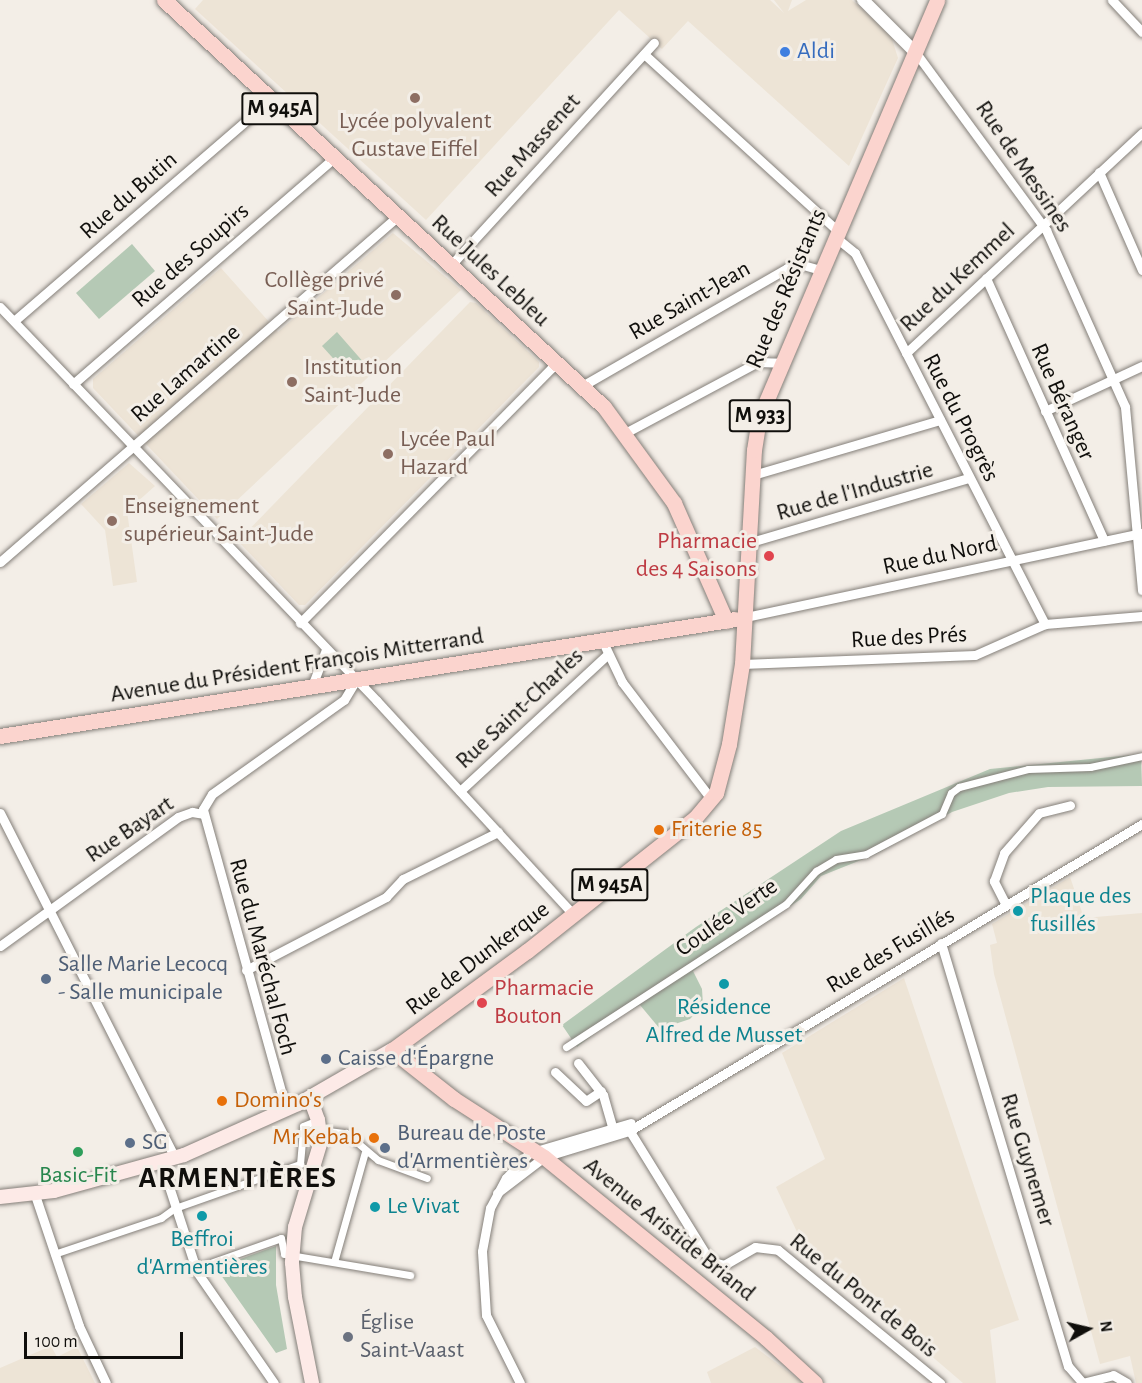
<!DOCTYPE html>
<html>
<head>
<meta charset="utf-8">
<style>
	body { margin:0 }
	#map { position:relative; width:1142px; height:1383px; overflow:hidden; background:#f3eee7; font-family:"Alegreya Sans",sans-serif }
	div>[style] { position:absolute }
	.built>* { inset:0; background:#ede4d6 }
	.green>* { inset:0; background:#b5c9b5 }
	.roads { filter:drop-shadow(0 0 2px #847f79) drop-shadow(0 0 2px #847f79) }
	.pedestrian>* { height:7px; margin:-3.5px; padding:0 3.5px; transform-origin:3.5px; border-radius:3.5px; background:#fff }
	.minor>* { height:9px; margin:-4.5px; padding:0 4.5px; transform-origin:4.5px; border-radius:4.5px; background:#fff }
	.tertiary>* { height:12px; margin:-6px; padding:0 6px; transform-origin:6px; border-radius:6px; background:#fff }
	.secondary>* { height:14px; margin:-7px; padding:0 7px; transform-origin:7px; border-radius:7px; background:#fdeae7 }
	.primary>* { height:15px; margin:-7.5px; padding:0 7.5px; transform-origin:7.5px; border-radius:7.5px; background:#fbd4ce }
	.dots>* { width:16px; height:16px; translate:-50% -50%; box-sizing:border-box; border:3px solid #f3eee7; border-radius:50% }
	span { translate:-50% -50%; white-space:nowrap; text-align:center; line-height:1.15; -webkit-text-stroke:6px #f3eee7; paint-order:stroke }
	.shield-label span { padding:2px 4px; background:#f3eee7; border:2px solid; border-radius:4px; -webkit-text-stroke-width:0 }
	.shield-label { font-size:22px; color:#100f0c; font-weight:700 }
	.shop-label { font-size:24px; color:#366cbe }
	.left { translate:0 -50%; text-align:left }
	.education-label { font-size:24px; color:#785e54 }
	.right { translate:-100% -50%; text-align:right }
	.street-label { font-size:24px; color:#100f0c }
	.health-label { font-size:24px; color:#be3a42 }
	.food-label { font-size:24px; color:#c56008 }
	.culture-label { font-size:24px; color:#0d838f }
	.service-label { font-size:24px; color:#4e5e75 }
	.leisure-label { font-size:24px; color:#27864d }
	.worship-label { font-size:24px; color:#5b616d }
	.district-label { font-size:30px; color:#100f0c; font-weight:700; letter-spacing:1.5px }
	.north { position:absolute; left:1058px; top:1299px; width:60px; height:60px; -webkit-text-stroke:4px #f3eee7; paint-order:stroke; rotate:82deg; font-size:16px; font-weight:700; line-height:24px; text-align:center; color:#100f0c }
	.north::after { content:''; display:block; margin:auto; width:21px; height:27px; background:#100f0c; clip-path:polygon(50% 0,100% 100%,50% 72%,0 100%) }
	.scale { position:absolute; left:24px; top:1332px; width:159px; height:27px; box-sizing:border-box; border:3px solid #100f0c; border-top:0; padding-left:8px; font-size:18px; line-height:21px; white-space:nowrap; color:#100f0c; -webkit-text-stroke:4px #f3eee7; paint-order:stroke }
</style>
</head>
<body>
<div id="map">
	<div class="built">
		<i style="clip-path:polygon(203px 0,770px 0,784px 13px,774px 0,792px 0,788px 11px,806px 0,852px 0,891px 36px,898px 58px,849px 166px,688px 21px,662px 49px,619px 10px,426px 220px,195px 9px)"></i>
		<i style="clip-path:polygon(393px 233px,461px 290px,217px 519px,93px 388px,93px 379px,221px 268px,278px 332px)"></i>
		<i style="clip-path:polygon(470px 302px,476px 303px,539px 362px,539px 367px,305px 605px,299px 605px,238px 541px)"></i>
		<i style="clip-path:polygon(129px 463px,155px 486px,127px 511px,137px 582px,113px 586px,105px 530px,81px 504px)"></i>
		<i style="clip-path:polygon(1070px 877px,1084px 918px,1142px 913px,1142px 1383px,1136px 1383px,1130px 1356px,1100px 1364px,994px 974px,990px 945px,997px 943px,992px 924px)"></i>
		<i style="clip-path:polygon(904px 978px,1019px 1320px,990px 1330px,996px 1383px,963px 1383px,804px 1247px,776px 1187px,825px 1159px,782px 1053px)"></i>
		<i style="clip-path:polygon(51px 1346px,57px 1357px,77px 1347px,95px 1383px,0 1383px,0 1368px)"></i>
		<i style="clip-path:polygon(755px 1347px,803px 1383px,711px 1383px,707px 1372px)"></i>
	</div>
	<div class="green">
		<i style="clip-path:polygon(132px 244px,155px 271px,99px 319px,76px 293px)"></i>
		<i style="clip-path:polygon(337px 332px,365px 364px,350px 377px,322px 346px)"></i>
		<i style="clip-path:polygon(1141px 754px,1142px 786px,1048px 787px,1009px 793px,952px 812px,876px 854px,821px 876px,801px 899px,693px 971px,702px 989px,703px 1005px,690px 1019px,660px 1029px,640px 1005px,611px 1021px,577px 1047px,562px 1025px,696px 927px,841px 831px,990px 769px)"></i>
		<i style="clip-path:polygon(276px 1246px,276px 1285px,287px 1349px,276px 1353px,216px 1268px)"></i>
	</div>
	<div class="roads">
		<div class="pedestrian">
			<i style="left:566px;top:1047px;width:262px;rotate:-33deg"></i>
			<i style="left:786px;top:904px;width:45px;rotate:-47.7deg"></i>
			<i style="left:816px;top:871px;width:23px;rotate:-31deg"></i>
			<i style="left:836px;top:859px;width:30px;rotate:-9deg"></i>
			<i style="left:866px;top:854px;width:86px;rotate:-27.8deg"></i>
			<i style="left:942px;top:814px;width:23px;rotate:-67deg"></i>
			<i style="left:951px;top:793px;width:10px;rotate:-37deg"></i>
			<i style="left:959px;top:787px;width:71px;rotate:-14.6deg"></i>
			<i style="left:1028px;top:769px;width:62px;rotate:-1.8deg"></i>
			<i style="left:1090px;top:767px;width:53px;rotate:-11.9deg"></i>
			<i style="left:320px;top:1130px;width:26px;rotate:7deg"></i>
			<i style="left:346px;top:1133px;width:42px;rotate:40.2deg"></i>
			<i style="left:378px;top:1160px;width:52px;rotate:20.2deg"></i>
			<i style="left:54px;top:1254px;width:113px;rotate:-18.6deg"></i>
			<i style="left:161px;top:1218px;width:17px;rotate:-36deg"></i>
			<i style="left:175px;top:1208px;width:133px;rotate:-19.4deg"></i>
			<i style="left:300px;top:1164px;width:38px;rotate:-85deg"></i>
			<i style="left:303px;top:1126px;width:16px;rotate:-22deg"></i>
			<i style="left:334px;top:1262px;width:114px;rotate:-74.3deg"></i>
			<i style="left:196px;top:1268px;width:90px;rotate:-19.4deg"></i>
			<i style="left:281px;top:1238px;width:16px;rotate:79deg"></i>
			<i style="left:284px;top:1254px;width:128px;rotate:9.5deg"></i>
		</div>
		<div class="minor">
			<i style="left:1112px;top:0;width:44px;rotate:46.8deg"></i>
			<i style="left:916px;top:53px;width:220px;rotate:53.7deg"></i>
			<i style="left:1046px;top:230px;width:194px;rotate:65.9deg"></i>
			<i style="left:1125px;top:407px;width:184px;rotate:84.7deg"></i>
			<i style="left:644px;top:54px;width:261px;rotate:42.4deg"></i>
			<i style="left:1099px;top:172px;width:107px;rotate:66.3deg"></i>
			<i style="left:834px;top:236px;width:27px;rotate:39deg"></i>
			<i style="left:855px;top:253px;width:417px;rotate:62.9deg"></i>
			<i style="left:451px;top:265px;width:301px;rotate:-47.6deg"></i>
			<i style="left:986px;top:278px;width:288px;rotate:65.8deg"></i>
			<i style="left:0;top:307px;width:545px;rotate:46.26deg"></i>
			<i style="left:377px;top:701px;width:289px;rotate:47.4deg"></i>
			<i style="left:14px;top:321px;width:338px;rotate:-40.8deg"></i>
			<i style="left:906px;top:353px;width:323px;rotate:-43deg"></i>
			<i style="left:73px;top:384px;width:345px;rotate:-40.9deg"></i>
			<i style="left:582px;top:386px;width:237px;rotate:-29.9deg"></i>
			<i style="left:787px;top:268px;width:16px;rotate:-11deg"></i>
			<i style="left:803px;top:265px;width:18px;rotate:16deg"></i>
			<i style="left:1045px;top:411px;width:107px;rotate:-24.9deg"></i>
			<i style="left:625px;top:433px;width:151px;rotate:-28.1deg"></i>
			<i style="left:758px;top:362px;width:23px;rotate:2deg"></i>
			<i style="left:753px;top:475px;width:195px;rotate:-16.4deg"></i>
			<i style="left:751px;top:542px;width:227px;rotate:-16.4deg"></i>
			<i style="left:0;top:562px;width:527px;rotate:-41deg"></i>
			<i style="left:746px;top:617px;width:405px;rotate:-12deg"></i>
			<i style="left:300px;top:623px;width:366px;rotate:-45.4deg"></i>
			<i style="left:602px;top:640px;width:47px;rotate:64.5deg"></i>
			<i style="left:622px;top:682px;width:148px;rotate:52.7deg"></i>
			<i style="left:742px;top:664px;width:233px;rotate:-2.2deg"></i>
			<i style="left:975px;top:655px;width:77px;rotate:-23.9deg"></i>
			<i style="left:1045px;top:624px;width:97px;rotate:-4.7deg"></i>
			<i style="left:312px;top:686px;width:39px;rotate:-69deg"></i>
			<i style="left:460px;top:791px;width:200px;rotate:-42.8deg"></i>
			<i style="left:0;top:813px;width:387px;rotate:63.1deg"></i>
			<i style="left:1006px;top:905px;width:27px;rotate:-117deg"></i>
			<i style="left:994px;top:881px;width:30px;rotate:-70deg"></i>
			<i style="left:1004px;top:853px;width:53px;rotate:-48.8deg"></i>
			<i style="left:1039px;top:813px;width:32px;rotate:-14deg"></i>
			<i style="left:941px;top:943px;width:442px;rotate:73.3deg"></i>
			<i style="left:1068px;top:1366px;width:21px;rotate:49deg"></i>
			<i style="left:0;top:946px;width:220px;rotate:-35.9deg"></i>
			<i style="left:178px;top:817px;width:15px;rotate:-20deg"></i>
			<i style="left:192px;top:812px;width:11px;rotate:10deg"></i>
			<i style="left:246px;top:970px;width:158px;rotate:-27.5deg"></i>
			<i style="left:386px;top:897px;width:25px;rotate:-47deg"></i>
			<i style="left:403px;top:879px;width:106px;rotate:-26.3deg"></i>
			<i style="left:578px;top:1063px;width:41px;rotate:52deg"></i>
			<i style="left:603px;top:1095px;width:36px;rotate:74deg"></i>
			<i style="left:555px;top:1072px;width:42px;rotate:43.1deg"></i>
			<i style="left:586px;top:1101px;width:18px;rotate:-34deg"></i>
			<i style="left:286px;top:1109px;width:311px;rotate:-105.5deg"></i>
			<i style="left:203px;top:809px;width:17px;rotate:-59deg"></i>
			<i style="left:212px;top:794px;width:162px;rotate:-35.5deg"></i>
			<i style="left:344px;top:700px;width:23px;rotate:-59deg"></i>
			<i style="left:626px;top:1125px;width:160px;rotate:58.3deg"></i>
			<i style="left:710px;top:1261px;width:15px;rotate:16deg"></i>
			<i style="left:724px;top:1265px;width:36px;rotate:-30deg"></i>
			<i style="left:755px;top:1247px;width:23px;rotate:7deg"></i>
			<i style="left:778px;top:1250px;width:210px;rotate:39.4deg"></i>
			<i style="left:161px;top:1162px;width:116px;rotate:71.9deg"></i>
			<i style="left:197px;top:1272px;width:135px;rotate:55.3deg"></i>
			<i style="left:497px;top:1193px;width:59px;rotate:-37.5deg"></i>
			<i style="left:544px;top:1157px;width:89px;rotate:-17deg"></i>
			<i style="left:629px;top:1131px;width:598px;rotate:-30.9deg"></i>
			<i style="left:35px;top:1195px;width:138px;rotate:71.4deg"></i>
			<i style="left:79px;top:1326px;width:63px;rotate:64.7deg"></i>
			<i style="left:520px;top:1383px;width:76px;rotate:-116.6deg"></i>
			<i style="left:486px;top:1315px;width:64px;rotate:-93.6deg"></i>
			<i style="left:482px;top:1251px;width:44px;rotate:-79.5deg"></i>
			<i style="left:490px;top:1208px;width:34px;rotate:-62deg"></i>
			<i style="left:506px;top:1178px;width:34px;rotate:-47deg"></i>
			<i style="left:529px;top:1153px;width:106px;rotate:-16.4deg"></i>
			<i style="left:1082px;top:1383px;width:32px;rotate:-14deg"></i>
			<i style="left:1113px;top:1375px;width:16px;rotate:30deg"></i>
		</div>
		<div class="tertiary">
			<i style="left:863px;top:0;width:75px;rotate:45deg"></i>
		</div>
		<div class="secondary">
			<i style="left:310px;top:1098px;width:23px;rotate:70deg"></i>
			<i style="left:318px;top:1120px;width:21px;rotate:82deg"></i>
			<i style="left:321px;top:1141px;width:90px;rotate:106.8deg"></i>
			<i style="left:295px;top:1227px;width:36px;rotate:95deg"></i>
			<i style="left:292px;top:1263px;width:34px;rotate:85deg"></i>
			<i style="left:295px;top:1297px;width:88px;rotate:78.8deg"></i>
			<i style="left:0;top:1197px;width:54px;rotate:-6.3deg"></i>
			<i style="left:54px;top:1191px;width:135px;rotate:-15.5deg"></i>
			<i style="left:184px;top:1155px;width:125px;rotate:-24.1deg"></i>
			<i style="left:298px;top:1104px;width:108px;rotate:-29.9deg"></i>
		</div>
		<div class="primary">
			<i style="left:164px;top:0;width:599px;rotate:42.77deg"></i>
			<i style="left:604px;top:407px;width:119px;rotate:53.9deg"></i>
			<i style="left:674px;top:503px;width:129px;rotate:66.2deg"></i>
			<i style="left:0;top:736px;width:744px;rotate:-9.04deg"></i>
			<i style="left:815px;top:1383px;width:67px;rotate:-137.4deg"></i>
			<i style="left:766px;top:1338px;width:286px;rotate:-140.8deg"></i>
			<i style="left:544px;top:1157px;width:107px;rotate:-147.2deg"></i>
			<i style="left:454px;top:1099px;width:79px;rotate:-141.7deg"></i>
			<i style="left:392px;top:1050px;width:167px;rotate:-36.3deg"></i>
			<i style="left:527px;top:951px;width:214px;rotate:-38.4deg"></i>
			<i style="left:695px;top:818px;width:33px;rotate:-50deg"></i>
			<i style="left:716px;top:793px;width:51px;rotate:-75.1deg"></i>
			<i style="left:729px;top:744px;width:81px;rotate:-80.8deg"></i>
			<i style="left:742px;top:664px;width:214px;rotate:-86.8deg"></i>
			<i style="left:754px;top:450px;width:32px;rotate:-81deg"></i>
			<i style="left:759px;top:418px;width:454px;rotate:-66.9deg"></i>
		</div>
	</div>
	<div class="dots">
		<i style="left:785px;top:52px;background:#3f7fe0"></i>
		<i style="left:415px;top:98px;background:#8d6e63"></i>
		<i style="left:396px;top:295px;background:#8d6e63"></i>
		<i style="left:292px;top:382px;background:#8d6e63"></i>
		<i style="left:388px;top:454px;background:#8d6e63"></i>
		<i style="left:112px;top:521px;background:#8d6e63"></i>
		<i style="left:769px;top:556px;background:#e0444e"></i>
		<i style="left:659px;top:830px;background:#e8710a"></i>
		<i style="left:1018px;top:911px;background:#0f9aa8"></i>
		<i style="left:46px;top:979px;background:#5c6f8a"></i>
		<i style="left:724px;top:984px;background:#0f9aa8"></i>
		<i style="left:482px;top:1003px;background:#e0444e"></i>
		<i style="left:326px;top:1059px;background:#5c6f8a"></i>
		<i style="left:222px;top:1101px;background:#e8710a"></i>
		<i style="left:374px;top:1138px;background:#e8710a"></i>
		<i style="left:130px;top:1143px;background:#5c6f8a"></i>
		<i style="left:385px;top:1148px;background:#5c6f8a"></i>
		<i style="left:78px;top:1152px;background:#2e9e5b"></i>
		<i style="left:375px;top:1207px;background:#0f9aa8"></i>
		<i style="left:202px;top:1216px;background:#0f9aa8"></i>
		<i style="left:348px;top:1337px;background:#6b7280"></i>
	</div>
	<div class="shield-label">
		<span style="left:280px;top:109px">M 945A</span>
		<span style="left:760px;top:416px">M 933</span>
		<span style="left:610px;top:885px">M 945A</span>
	</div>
	<div class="shop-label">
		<span class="left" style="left:797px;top:52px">Aldi</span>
	</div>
	<div class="education-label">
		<span style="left:415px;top:136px">Lycée polyvalent<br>Gustave Eiffel</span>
		<span class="right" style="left:384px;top:295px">Collège privé<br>Saint-Jude</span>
		<span class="left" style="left:304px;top:382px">Institution<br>Saint-Jude</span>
		<span class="left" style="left:400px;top:454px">Lycée Paul<br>Hazard</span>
		<span class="left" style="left:124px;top:521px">Enseignement<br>supérieur Saint-Jude</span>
	</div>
	<div class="street-label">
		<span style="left:533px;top:146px;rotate:-48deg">Rue Massenet</span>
		<span style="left:1023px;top:167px;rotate:56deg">Rue de Messines</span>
		<span style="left:129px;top:196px;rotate:-41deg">Rue du Butin</span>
		<span style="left:191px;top:256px;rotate:-41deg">Rue des Soupirs</span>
		<span style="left:490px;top:271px;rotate:43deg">Rue Jules Lebleu</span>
		<span style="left:958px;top:278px;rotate:-43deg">Rue du Kemmel</span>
		<span style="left:787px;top:289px;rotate:-67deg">Rue des Résistants</span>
		<span style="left:690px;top:301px;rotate:-30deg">Rue Saint-Jean</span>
		<span style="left:186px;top:374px;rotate:-41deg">Rue Lamartine</span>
		<span style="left:1062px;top:402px;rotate:66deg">Rue Béranger</span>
		<span style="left:960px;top:418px;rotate:63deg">Rue du Progrès</span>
		<span style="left:855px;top:492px;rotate:-16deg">Rue de l'Industrie</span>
		<span style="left:940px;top:556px;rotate:-12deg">Rue du Nord</span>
		<span style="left:909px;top:638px;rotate:-3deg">Rue des Prés</span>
		<span style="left:297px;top:666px;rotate:-9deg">Avenue du Président François Mitterrand</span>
		<span style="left:520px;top:709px;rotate:-43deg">Rue Saint-Charles</span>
		<span style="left:130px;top:830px;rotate:-34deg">Rue Bayart</span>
		<span style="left:727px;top:918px;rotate:-35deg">Coulée Verte</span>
		<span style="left:891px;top:951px;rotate:-31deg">Rue des Fusillés</span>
		<span style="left:262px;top:957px;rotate:75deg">Rue du Maréchal Foch</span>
		<span style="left:478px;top:959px;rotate:-37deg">Rue de Dunkerque</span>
		<span style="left:1027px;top:1160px;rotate:73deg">Rue Guynemer</span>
		<span style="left:669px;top:1230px;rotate:39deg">Avenue Aristide Briand</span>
		<span style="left:863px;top:1296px;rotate:39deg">Rue du Pont de Bois</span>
	</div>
	<div class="health-label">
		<span class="right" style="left:757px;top:556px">Pharmacie<br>des 4 Saisons</span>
		<span class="left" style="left:494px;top:1003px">Pharmacie<br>Bouton</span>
	</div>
	<div class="food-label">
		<span class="left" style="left:671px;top:830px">Friterie 85</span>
		<span class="left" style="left:234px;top:1101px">Domino's</span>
		<span class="right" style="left:362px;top:1138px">Mr Kebab</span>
	</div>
	<div class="culture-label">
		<span class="left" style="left:1030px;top:911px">Plaque des<br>fusillés</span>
		<span style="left:724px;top:1022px">Résidence<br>Alfred de Musset</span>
		<span class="left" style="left:387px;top:1207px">Le Vivat</span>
		<span style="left:202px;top:1254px">Beffroi<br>d'Armentières</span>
	</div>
	<div class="service-label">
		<span class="left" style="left:58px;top:979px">Salle Marie Lecocq<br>- Salle municipale</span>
		<span class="left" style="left:338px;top:1059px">Caisse d'Épargne</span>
		<span class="left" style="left:397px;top:1148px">Bureau de Poste<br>d'Armentières</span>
		<span class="left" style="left:142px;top:1143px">SG</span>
	</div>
	<div class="leisure-label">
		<span style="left:78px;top:1176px">Basic-Fit</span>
	</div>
	<div class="worship-label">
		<span class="left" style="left:360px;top:1337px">Église<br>Saint-Vaast</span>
	</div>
	<div class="district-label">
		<span style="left:238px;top:1178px">ARMENTIÈRES</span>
	</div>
	<div class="north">N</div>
	<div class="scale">100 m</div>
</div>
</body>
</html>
